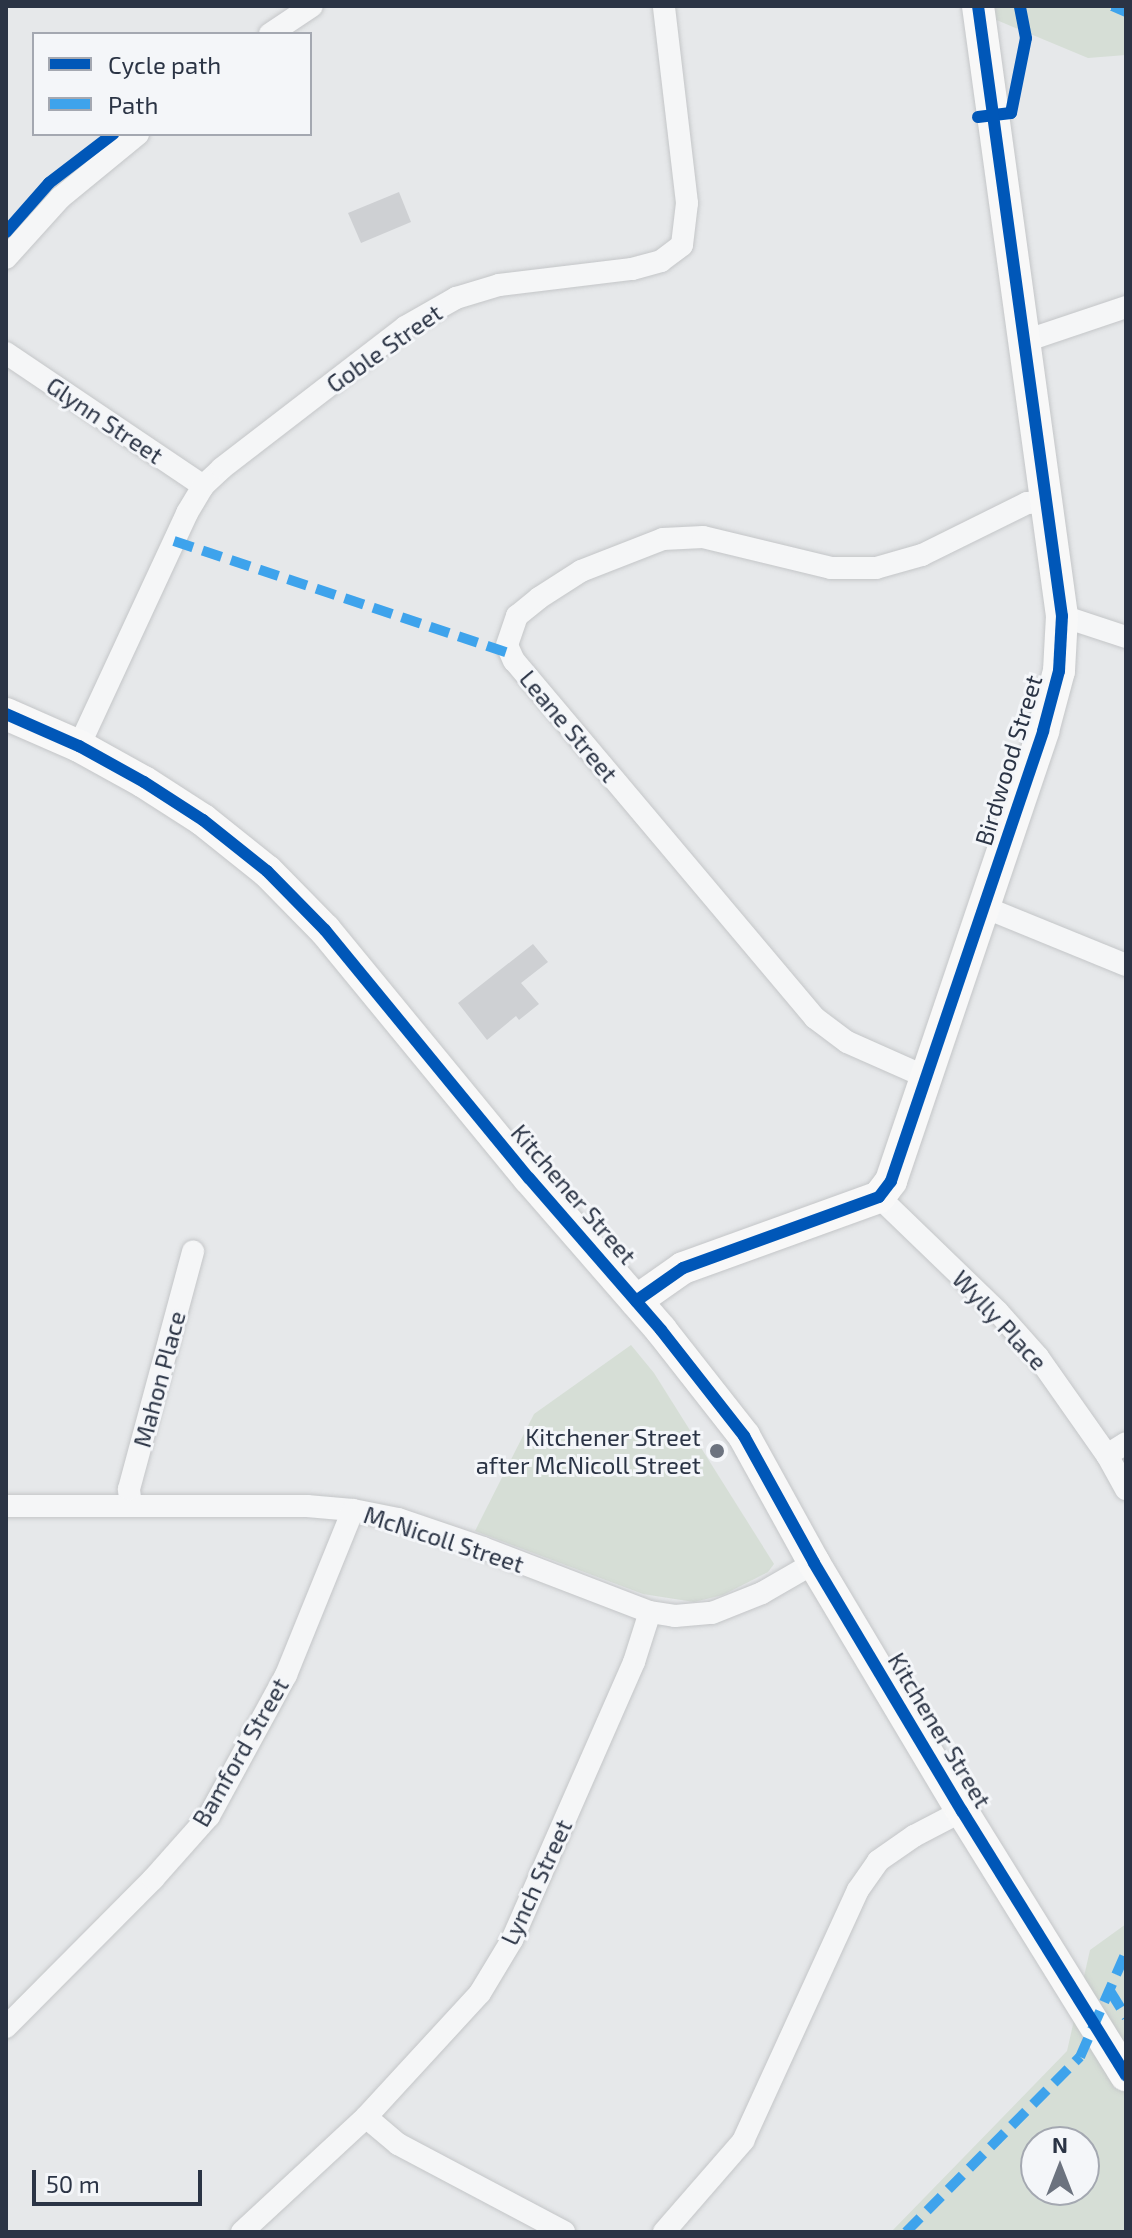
<!DOCTYPE html>
<html>
<head>
<meta charset="utf-8">
<style>
	body { margin:0 }
	#map { position:relative; width:1132px; height:2238px; overflow:hidden; background:#e6e8ea; font-family:"Exo 2",sans-serif }
	div>[style] { position:absolute }
	.green>* { inset:0; background:#d6ded6 }
	.building>* { inset:0; background:#ced0d3 }
	.roads { filter:drop-shadow(0 0 2px #c4c6c8) drop-shadow(0 0 2px #c4c6c8) }
	.street>* { height:22px; margin:-11px; padding:0 11px; transform-origin:11px; border-radius:11px; background:#f5f6f7 }
	.secondary>* { height:32px; margin:-16px; padding:0 16px; transform-origin:16px; border-radius:16px; background:#f8f8f8 }
	.quiet>* { height:10px; margin-top:-5px; transform-origin:0; background:repeating-linear-gradient(90deg,#3ea3ec 0 20px,transparent 0 30px) }
	.cycleway>* { height:12px; margin:-6px; padding:0 6px; transform-origin:6px; border-radius:6px; background:#0057b8 }
	.dots>* { width:22px; height:22px; translate:-50% -50%; box-sizing:border-box; border:4px solid #f4f6f9; border-radius:50% }
	span { translate:-50% -50%; white-space:nowrap; text-align:center; line-height:1.15; -webkit-text-stroke:6px #f4f6f9; paint-order:stroke }
	.street-label { font-size:24px; color:#2b3445 }
	.poi-label { font-size:24px; color:#2b3445 }
	.right { translate:-100% -50%; text-align:right }
	.frame { position:absolute; inset:0; border:8px solid #2b3445; pointer-events:none }
	.legend { position:absolute; left:32px; top:32px; width:280px; height:104px; box-sizing:border-box; background:#f4f6f9; border:2px solid #a4a8b1; margin:0; padding:10px 14px; list-style:none; font-size:24px; color:#2b3445 }
	.legend li { display:flex; align-items:center; gap:16px; height:40px }
	.legend b { width:40px; border:2px solid #a4a8b1 }
	.north { position:absolute; left:1020px; top:2126px; width:80px; height:80px; box-sizing:border-box; background:#f4f6f9; border:2px solid #a4a8b1; border-radius:50%; rotate:0deg; font-size:22px; font-weight:700; line-height:32px; text-align:center; color:#2b3445 }
	.north::after { content:''; display:block; margin:auto; width:28px; height:36px; background:#6c737f; clip-path:polygon(50% 0,100% 100%,50% 72%,0 100%) }
	.scale { position:absolute; left:32px; top:2170px; width:170px; height:36px; box-sizing:border-box; border:4px solid #2b3445; border-top:0; padding-left:10px; font-size:24px; line-height:28px; white-space:nowrap; color:#2b3445; -webkit-text-stroke:6px #f4f6f9; paint-order:stroke }
</style>
</head>
<body>
<div id="map">
	<div class="green">
		<i style="clip-path:polygon(963px 6px,1126px 6px,1126px 55px,1088px 58px)"></i>
		<i style="clip-path:polygon(631px 1345px,654px 1373px,774px 1564px,768px 1572px,723px 1595px,694px 1602px,643px 1594px,475px 1531px,534px 1414px)"></i>
		<i style="clip-path:polygon(evenodd,1126px 1924px,1126px 2232px,891px 2232px,1067px 2051px,1090px 1950px,1126px 1924px,1036px 2142px,1084px 2142px,1084px 2190px,1036px 2190px,1036px 2142px)"></i>
	</div>
	<div class="building">
		<i style="clip-path:polygon(399px 192px,411px 222px,361px 243px,348px 213px)"></i>
		<i style="clip-path:polygon(533px 944px,548px 962px,521px 983px,539px 1004px,519px 1020px,516px 1016px,487px 1040px,458px 1003px)"></i>
	</div>
	<div class="roads">
		<div class="street">
			<i style="left:270px;top:34px;width:50px;rotate:-33.7deg"></i>
			<i style="left:6px;top:258px;width:81px;rotate:-48deg"></i>
			<i style="left:60px;top:198px;width:101px;rotate:-39.4deg"></i>
			<i style="left:1025px;top:341px;width:107px;rotate:-18.6deg"></i>
			<i style="left:6px;top:353px;width:238px;rotate:34deg"></i>
			<i style="left:1062px;top:616px;width:67px;rotate:18.2deg"></i>
			<i style="left:79px;top:746px;width:257px;rotate:-65.1deg"></i>
			<i style="left:187px;top:513px;width:31px;rotate:-59deg"></i>
			<i style="left:203px;top:486px;width:26px;rotate:-43deg"></i>
			<i style="left:222px;top:468px;width:231px;rotate:-37.6deg"></i>
			<i style="left:405px;top:327px;width:59px;rotate:-29.6deg"></i>
			<i style="left:456px;top:298px;width:45px;rotate:-16.8deg"></i>
			<i style="left:499px;top:285px;width:134px;rotate:-6.9deg"></i>
			<i style="left:632px;top:269px;width:30px;rotate:-15deg"></i>
			<i style="left:661px;top:261px;width:26px;rotate:-37deg"></i>
			<i style="left:682px;top:245px;width:42px;rotate:-83.2deg"></i>
			<i style="left:687px;top:203px;width:198px;rotate:-96.7deg"></i>
			<i style="left:984px;top:907px;width:153px;rotate:22.2deg"></i>
			<i style="left:926px;top:1077px;width:86px;rotate:-156.1deg"></i>
			<i style="left:847px;top:1042px;width:40px;rotate:-143deg"></i>
			<i style="left:815px;top:1018px;width:467px;rotate:-130.1deg"></i>
			<i style="left:514px;top:661px;width:17px;rotate:-114deg"></i>
			<i style="left:507px;top:645px;width:31px;rotate:-71deg"></i>
			<i style="left:517px;top:616px;width:28px;rotate:-39deg"></i>
			<i style="left:539px;top:598px;width:50px;rotate:-32.7deg"></i>
			<i style="left:581px;top:571px;width:88px;rotate:-21.3deg"></i>
			<i style="left:663px;top:539px;width:40px;rotate:-2.9deg"></i>
			<i style="left:703px;top:537px;width:132px;rotate:13.6deg"></i>
			<i style="left:831px;top:568px;width:45px"></i>
			<i style="left:876px;top:568px;width:48px;rotate:-15.8deg"></i>
			<i style="left:922px;top:555px;width:117px;rotate:-26.3deg"></i>
			<i style="left:1027px;top:503px;width:20px;rotate:-3deg"></i>
			<i style="left:879px;top:1197px;width:165px;rotate:44deg"></i>
			<i style="left:998px;top:1312px;width:60px;rotate:48.4deg"></i>
			<i style="left:1038px;top:1357px;width:120px;rotate:54.9deg"></i>
			<i style="left:1107px;top:1455px;width:39px;rotate:61deg"></i>
			<i style="left:1107px;top:1455px;width:22px;rotate:-32deg"></i>
			<i style="left:6px;top:1506px;width:301px"></i>
			<i style="left:307px;top:1506px;width:46px;rotate:5deg"></i>
			<i style="left:353px;top:1510px;width:46px;rotate:11.3deg"></i>
			<i style="left:398px;top:1519px;width:90px;rotate:18.8deg"></i>
			<i style="left:483px;top:1548px;width:179px;rotate:21deg"></i>
			<i style="left:650px;top:1612px;width:25px;rotate:9deg"></i>
			<i style="left:675px;top:1616px;width:37px;rotate:-5deg"></i>
			<i style="left:712px;top:1613px;width:54px;rotate:-21.8deg"></i>
			<i style="left:762px;top:1593px;width:60px;rotate:-30deg"></i>
			<i style="left:131px;top:1506px;width:17px;rotate:-97deg"></i>
			<i style="left:129px;top:1489px;width:246px;rotate:-74.9deg"></i>
			<i style="left:6px;top:2027px;width:209px;rotate:-45.2deg"></i>
			<i style="left:153px;top:1879px;width:84px;rotate:-48.4deg"></i>
			<i style="left:209px;top:1816px;width:161px;rotate:-61.4deg"></i>
			<i style="left:286px;top:1675px;width:178px;rotate:-67.9deg"></i>
			<i style="left:366px;top:2117px;width:42px;rotate:40.2deg"></i>
			<i style="left:398px;top:2144px;width:188px;rotate:27.9deg"></i>
			<i style="left:242px;top:2232px;width:169px;rotate:-42.8deg"></i>
			<i style="left:366px;top:2117px;width:168px;rotate:-47.4deg"></i>
			<i style="left:480px;top:1993px;width:62px;rotate:-58.9deg"></i>
			<i style="left:512px;top:1940px;width:304px;rotate:-66.3deg"></i>
			<i style="left:634px;top:1662px;width:52px;rotate:-72.3deg"></i>
			<i style="left:664px;top:2232px;width:121px;rotate:-49deg"></i>
			<i style="left:743px;top:2141px;width:276px;rotate:-65.4deg"></i>
			<i style="left:858px;top:1890px;width:35px;rotate:-55deg"></i>
			<i style="left:878px;top:1861px;width:44px;rotate:-34.8deg"></i>
			<i style="left:914px;top:1836px;width:54px;rotate:-27.5deg"></i>
		</div>
		<div class="secondary">
			<i style="left:6px;top:714px;width:80px;rotate:23.7deg"></i>
			<i style="left:79px;top:746px;width:74px;rotate:29deg"></i>
			<i style="left:144px;top:782px;width:70px;rotate:32.8deg"></i>
			<i style="left:203px;top:820px;width:82px;rotate:38.6deg"></i>
			<i style="left:267px;top:871px;width:83px;rotate:45.5deg"></i>
			<i style="left:325px;top:930px;width:321px;rotate:50.6deg"></i>
			<i style="left:529px;top:1178px;width:201px;rotate:49deg"></i>
			<i style="left:661px;top:1330px;width:135px;rotate:51.9deg"></i>
			<i style="left:744px;top:1436px;width:145px;rotate:61.1deg"></i>
			<i style="left:814px;top:1563px;width:289px;rotate:59.2deg"></i>
			<i style="left:962px;top:1811px;width:311px;rotate:58.2deg"></i>
			<i style="left:636px;top:1301px;width:57px;rotate:-35.1deg"></i>
			<i style="left:683px;top:1268px;width:208px;rotate:-19.9deg"></i>
			<i style="left:879px;top:1197px;width:20px;rotate:-53deg"></i>
			<i style="left:891px;top:1181px;width:475px;rotate:-71.3deg"></i>
			<i style="left:1043px;top:731px;width:62px;rotate:-75.1deg"></i>
			<i style="left:1059px;top:671px;width:55px;rotate:-86.9deg"></i>
			<i style="left:1062px;top:616px;width:616px;rotate:-97.84deg"></i>
		</div>
	</div>
	<div class="quiet">
		<i style="left:1112px;top:6px;width:15px;rotate:23deg"></i>
		<i style="left:174px;top:541px;width:355px;rotate:18.5deg"></i>
		<i style="left:1110px;top:1991px;width:31px;rotate:58deg"></i>
		<i style="left:906px;top:2232px;width:247px;rotate:-45.2deg"></i>
		<i style="left:1080px;top:2057px;width:115px;rotate:-66.3deg"></i>
	</div>
	<div class="cycleway">
		<i style="left:978px;top:117px;width:33px;rotate:-7deg"></i>
		<i style="left:1011px;top:113px;width:76px;rotate:-78.7deg"></i>
		<i style="left:1026px;top:38px;width:33px;rotate:-101deg"></i>
		<i style="left:6px;top:232px;width:65px;rotate:-48.7deg"></i>
		<i style="left:49px;top:183px;width:81px;rotate:-37.4deg"></i>
		<i style="left:6px;top:714px;width:80px;rotate:23.7deg"></i>
		<i style="left:79px;top:746px;width:74px;rotate:29deg"></i>
		<i style="left:144px;top:782px;width:70px;rotate:32.8deg"></i>
		<i style="left:203px;top:820px;width:82px;rotate:38.6deg"></i>
		<i style="left:267px;top:871px;width:83px;rotate:45.5deg"></i>
		<i style="left:325px;top:930px;width:321px;rotate:50.6deg"></i>
		<i style="left:529px;top:1178px;width:201px;rotate:49deg"></i>
		<i style="left:661px;top:1330px;width:135px;rotate:51.9deg"></i>
		<i style="left:744px;top:1436px;width:145px;rotate:61.1deg"></i>
		<i style="left:814px;top:1563px;width:289px;rotate:59.2deg"></i>
		<i style="left:962px;top:1811px;width:311px;rotate:58.2deg"></i>
		<i style="left:636px;top:1301px;width:57px;rotate:-35.1deg"></i>
		<i style="left:683px;top:1268px;width:208px;rotate:-19.9deg"></i>
		<i style="left:879px;top:1197px;width:20px;rotate:-53deg"></i>
		<i style="left:891px;top:1181px;width:475px;rotate:-71.3deg"></i>
		<i style="left:1043px;top:731px;width:62px;rotate:-75.1deg"></i>
		<i style="left:1059px;top:671px;width:55px;rotate:-86.9deg"></i>
		<i style="left:1062px;top:616px;width:616px;rotate:-97.84deg"></i>
	</div>
	<div class="dots">
		<i style="left:717px;top:1451px;background:#6c737f"></i>
	</div>
	<div class="street-label">
		<span style="left:384px;top:348px;rotate:-35deg">Goble Street</span>
		<span style="left:105px;top:420px;rotate:34deg">Glynn Street</span>
		<span style="left:569px;top:726px;rotate:50deg">Leane Street</span>
		<span style="left:1008px;top:760px;rotate:-73deg">Birdwood Street</span>
		<span style="left:574px;top:1194px;rotate:49deg">Kitchener Street</span>
		<span style="left:1000px;top:1320px;rotate:47deg">Wylly Place</span>
		<span style="left:159px;top:1379px;rotate:-75deg">Mahon Place</span>
		<span style="left:444px;top:1539px;rotate:18deg">McNicoll Street</span>
		<span style="left:940px;top:1730px;rotate:59deg">Kitchener Street</span>
		<span style="left:240px;top:1752px;rotate:-60deg">Bamford Street</span>
		<span style="left:536px;top:1882px;rotate:-65deg">Lynch Street</span>
	</div>
	<div class="poi-label">
		<span class="right" style="left:701px;top:1451px">Kitchener Street<br>after McNicoll Street</span>
	</div>
	<div class="frame"></div>
	<ul class="legend">
	<li><b style="height:10px;background:#0057b8"></b>Cycle path</li>
	<li><b style="height:10px;background:#3ea3ec"></b>Path</li>
	</ul>
	<div class="north">N</div>
	<div class="scale">50 m</div>
</div>
</body>
</html>
